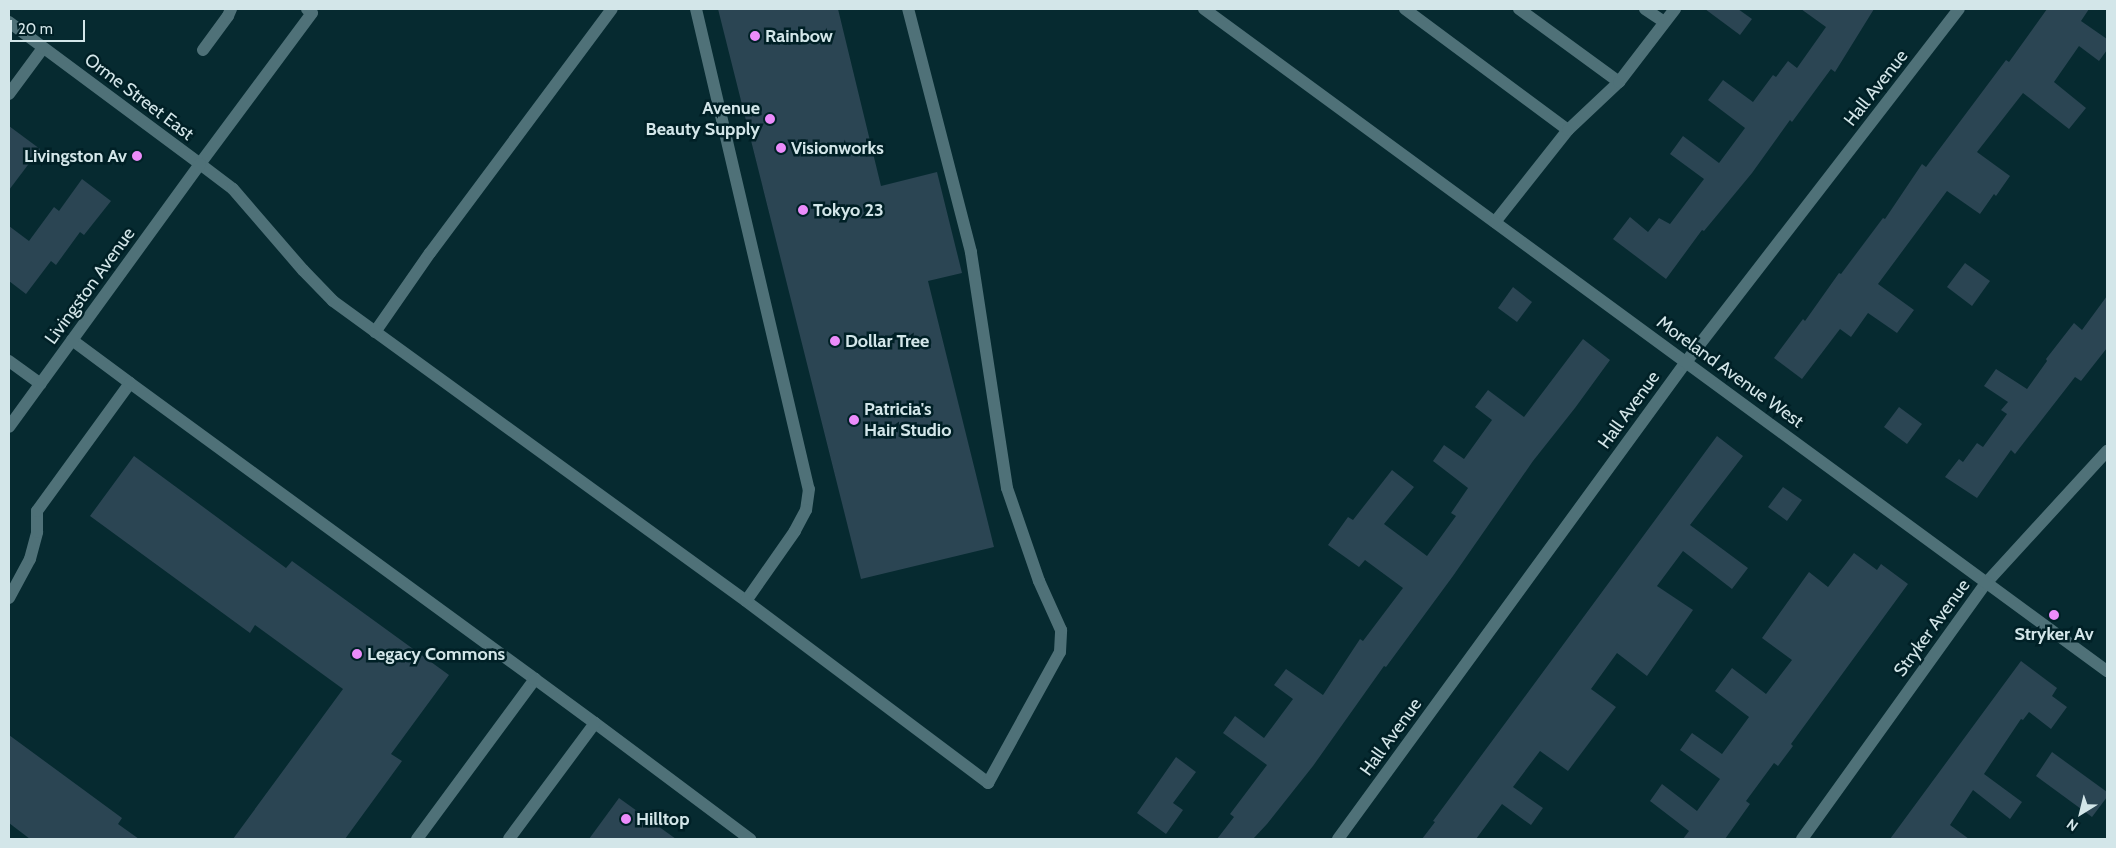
<!DOCTYPE html>
<html>
<head>
<meta charset="utf-8">
<style>
	body { margin:0 }
	#map { position:relative; width:2116px; height:848px; overflow:hidden; background:#062a30; font-family:Cabin,sans-serif }
	div>[style] { position:absolute }
	.building>* { inset:0; background:#2b4553 }
	.service>* { height:12px; margin:-6px; padding:0 6px; transform-origin:6px; border-radius:6px; background:#4f7178 }
	.minor>* { height:12px; margin:-6px; padding:0 6px; transform-origin:6px; border-radius:6px; background:#4f7178 }
	.tertiary>* { height:12px; margin:-6px; padding:0 6px; transform-origin:6px; border-radius:6px; background:#4f7178 }
	.dots>* { width:14px; height:14px; translate:-50% -50%; box-sizing:border-box; border:2px solid #002026; border-radius:50% }
	span { translate:-50% -50%; white-space:nowrap; text-align:center; line-height:1.15; -webkit-text-stroke:5px #002026; paint-order:stroke }
	.poi-label { font-size:18px; color:#d3e6e9; font-weight:700 }
	.left { translate:0 -50%; text-align:left }
	.right { translate:-100% -50%; text-align:right }
	.street-label { font-size:18px; color:#d3e6e9 }
	.frame { position:absolute; inset:0; border:10px solid #d3e6e9; pointer-events:none }
	.north { position:absolute; left:2056px; top:788px; width:50px; height:50px; -webkit-text-stroke:4px #002026; paint-order:stroke; rotate:216deg; font-size:14px; font-weight:700; line-height:20px; text-align:center; color:#d3e6e9 }
	.north::after { content:''; display:block; margin:auto; width:18px; height:22px; background:#d3e6e9; clip-path:polygon(50% 0,100% 100%,50% 72%,0 100%) }
	.scale { position:absolute; left:10px; top:20px; width:75px; height:22px; box-sizing:border-box; border:2px solid #d3e6e9; border-top:0; padding-left:6px; font-size:15px; line-height:18px; white-space:nowrap; color:#d3e6e9; -webkit-text-stroke:4px #002026; paint-order:stroke }
</style>
</head>
<body>
<div id="map">
	<div class="building">
		<i style="clip-path:polygon(718px 9px,838px 9px,881px 186px,937px 172px,962px 273px,928px 281px,994px 547px,861px 579px)"></i>
		<i style="clip-path:polygon(1705px 9px,1738px 9px,1752px 19px,1740px 35px)"></i>
		<i style="clip-path:polygon(1801px 9px,1874px 9px,1835px 72px,1831px 69px,1792px 122px,1790px 120px,1752px 173px,1704px 231px,1702px 230px,1666px 279px,1613px 239px,1630px 217px,1648px 232px,1659px 218px,1670px 224px,1704px 179px,1670px 154px,1683px 136px,1719px 163px,1745px 128px,1708px 100px,1723px 80px,1753px 102px,1773px 75px,1776px 77px,1788px 61px,1797px 68px,1826px 27px)"></i>
		<i style="clip-path:polygon(2047px 9px,2089px 9px,2081px 21px,2107px 39px,2107px 50px,2099px 61px,2079px 46px,2054px 82px,2086px 108px,2069px 129px,2023px 93px,1977px 152px,2010px 176px,1996px 196px,1994px 194px,1980px 214px,1947px 191px,1878px 284px,1914px 310px,1897px 333px,1868px 313px,1851px 337px,1840px 329px,1802px 379px,1774px 358px,1803px 319px,1805px 321px,1839px 273px,1841px 274px,1883px 218px,1885px 219px,1922px 164px,1926px 167px,2006px 60px,2009px 62px)"></i>
		<i style="clip-path:polygon(9px 126px,40px 149px,9px 190px)"></i>
		<i style="clip-path:polygon(82px 179px,111px 201px,84px 235px,80px 232px,56px 265px,51px 261px,26px 294px,9px 281px,9px 226px,29px 241px,54px 207px,59px 211px)"></i>
		<i style="clip-path:polygon(1965px 263px,1990px 281px,1972px 306px,1947px 287px)"></i>
		<i style="clip-path:polygon(1513px 287px,1532px 302px,1517px 322px,1498px 308px)"></i>
		<i style="clip-path:polygon(2107px 296px,2107px 348px,2081px 381px,2075px 377px,2015px 454px,2011px 450px,1977px 498px,1945px 477px,1959px 459px,1963px 462px,1977px 443px,1983px 447px,2007px 414px,2001px 410px,2008px 402px,1984px 386px,1996px 369px,2027px 389px,2047px 361px,2046px 359px,2074px 323px,2082px 330px)"></i>
		<i style="clip-path:polygon(1583px 339px,1610px 360px,1575px 408px,1533px 461px,1453px 576px,1386px 667px,1384px 666px,1313px 766px,1267px 824px,1253px 839px,1217px 839px,1234px 817px,1230px 814px,1267px 765px,1223px 733px,1235px 716px,1264px 738px,1293px 699px,1274px 685px,1286px 669px,1323px 695px,1360px 639px,1363px 641px,1403px 588px,1365px 560px,1359px 567px,1328px 545px,1348px 517px,1353px 520px,1392px 470px,1414px 487px,1384px 524px,1427px 556px,1456px 516px,1451px 513px,1468px 488px,1433px 461px,1444px 445px,1464px 459px,1492px 420px,1475px 407px,1488px 390px,1524px 417px)"></i>
		<i style="clip-path:polygon(1899px 407px,1922px 424px,1907px 444px,1884px 427px)"></i>
		<i style="clip-path:polygon(1717px 436px,1743px 456px,1690px 525px,1748px 568px,1732px 589px,1683px 551px,1657px 586px,1693px 610px,1647px 676px,1617px 653px,1591px 689px,1616px 707px,1568px 771px,1540px 751px,1513px 787px,1543px 808px,1531px 825px,1502px 804px,1476px 839px,1422px 839px,1435px 822px,1433px 821px)"></i>
		<i style="clip-path:polygon(134px 456px,286px 568px,292px 561px,449px 675px,391px 754px,402px 761px,345px 839px,233px 839px,343px 689px,255px 625px,250px 633px,90px 516px)"></i>
		<i style="clip-path:polygon(1783px 487px,1802px 500px,1787px 521px,1768px 507px)"></i>
		<i style="clip-path:polygon(1854px 553px,1877px 570px,1881px 564px,1908px 584px,1791px 744px,1793px 746px,1778px 766px,1774px 763px,1746px 801px,1750px 804px,1725px 839px,1683px 839px,1689px 831px,1650px 801px,1662px 784px,1697px 811px,1720px 779px,1680px 750px,1692px 733px,1722px 754px,1749px 717px,1715px 691px,1732px 668px,1766px 694px,1792px 660px,1762px 638px,1809px 572px,1828px 587px)"></i>
		<i style="clip-path:polygon(2021px 661px,2057px 688px,2052px 696px,2067px 707px,2051px 729px,2029px 712px,2023px 720px,2021px 719px,1984px 774px,2022px 802px,2010px 819px,1973px 790px,1950px 825px,1969px 839px,1890px 839px)"></i>
		<i style="clip-path:polygon(9px 735px,122px 818px,118px 824px,139px 839px,30px 839px,9px 823px)"></i>
		<i style="clip-path:polygon(2052px 752px,2107px 792px,2107px 797px,2092px 817px,2036px 776px)"></i>
		<i style="clip-path:polygon(1176px 757px,1196px 772px,1173px 803px,1183px 810px,1166px 834px,1137px 813px)"></i>
		<i style="clip-path:polygon(619px 798px,676px 839px,589px 839px)"></i>
	</div>
	<div class="service">
		<i style="left:307px;top:9px;width:6px;rotate:39deg"></i>
		<i style="left:312px;top:13px;width:188px;rotate:126.6deg"></i>
		<i style="left:200px;top:164px;width:41px;rotate:37.1deg"></i>
		<i style="left:233px;top:189px;width:107px;rotate:49.2deg"></i>
		<i style="left:303px;top:270px;width:43px;rotate:45.9deg"></i>
		<i style="left:333px;top:301px;width:510px;rotate:35.99deg"></i>
		<i style="left:746px;top:601px;width:303px;rotate:36.9deg"></i>
		<i style="left:988px;top:783px;width:149px;rotate:-61.2deg"></i>
		<i style="left:1060px;top:652px;width:22px;rotate:-87deg"></i>
		<i style="left:1061px;top:630px;width:54px;rotate:-114.2deg"></i>
		<i style="left:1039px;top:581px;width:98px;rotate:-109deg"></i>
		<i style="left:1007px;top:488px;width:239px;rotate:-98.7deg"></i>
		<i style="left:971px;top:252px;width:251px;rotate:-104.5deg"></i>
		<i style="left:696px;top:9px;width:493px;rotate:76.8deg"></i>
		<i style="left:809px;top:489px;width:21px;rotate:98deg"></i>
		<i style="left:806px;top:510px;width:24px;rotate:118deg"></i>
		<i style="left:795px;top:531px;width:85px;rotate:125deg"></i>
		<i style="left:1405px;top:9px;width:203px;rotate:36.6deg"></i>
		<i style="left:1519px;top:9px;width:124px;rotate:36.1deg"></i>
		<i style="left:1645px;top:9px;width:23px;rotate:34deg"></i>
		<i style="left:203px;top:50px;width:42px;rotate:-53.7deg"></i>
		<i style="left:228px;top:16px;width:8px;rotate:-67deg"></i>
		<i style="left:9px;top:94px;width:57px;rotate:-53.5deg"></i>
		<i style="left:1495px;top:222px;width:117px;rotate:-51.6deg"></i>
		<i style="left:1568px;top:130px;width:70px;rotate:-43.3deg"></i>
		<i style="left:1619px;top:82px;width:92px;rotate:-52.5deg"></i>
		<i style="left:375px;top:332px;width:96px;rotate:-55.2deg"></i>
		<i style="left:430px;top:253px;width:304px;rotate:-53.3deg"></i>
		<i style="left:72px;top:340px;width:72px;rotate:36.6deg"></i>
		<i style="left:9px;top:361px;width:39px;rotate:36deg"></i>
		<i style="left:9px;top:598px;width:44px;rotate:-61.7deg"></i>
		<i style="left:30px;top:559px;width:28px;rotate:-75deg"></i>
		<i style="left:37px;top:532px;width:21px;rotate:-90deg"></i>
		<i style="left:37px;top:511px;width:158px;rotate:-54deg"></i>
		<i style="left:130px;top:383px;width:502px;rotate:36.16deg"></i>
		<i style="left:595px;top:723px;width:194px;rotate:36.8deg"></i>
		<i style="left:417px;top:839px;width:199px;rotate:-53.6deg"></i>
		<i style="left:535px;top:679px;width:74px;rotate:36.3deg"></i>
		<i style="left:595px;top:723px;width:144px;rotate:126.6deg"></i>
	</div>
	<div class="minor">
		<i style="left:9px;top:22px;width:238px;rotate:36.6deg"></i>
		<i style="left:200px;top:164px;width:325px;rotate:126deg"></i>
		<i style="left:1338px;top:839px;width:590px;rotate:-53.89deg"></i>
		<i style="left:1686px;top:362px;width:446px;rotate:-52.3deg"></i>
		<i style="left:1802px;top:839px;width:317px;rotate:-54.3deg"></i>
		<i style="left:1987px;top:582px;width:178px;rotate:-47.5deg"></i>
	</div>
	<div class="tertiary">
		<i style="left:1204px;top:9px;width:1120px;rotate:36.25deg"></i>
	</div>
	<div class="dots">
		<i style="left:755px;top:36px;background:#ec8cfb"></i>
		<i style="left:770px;top:119px;background:#ec8cfb"></i>
		<i style="left:781px;top:148px;background:#ec8cfb"></i>
		<i style="left:137px;top:156px;background:#ec8cfb"></i>
		<i style="left:803px;top:210px;background:#ec8cfb"></i>
		<i style="left:835px;top:341px;background:#ec8cfb"></i>
		<i style="left:854px;top:420px;background:#ec8cfb"></i>
		<i style="left:2054px;top:615px;background:#ec8cfb"></i>
		<i style="left:357px;top:654px;background:#ec8cfb"></i>
		<i style="left:626px;top:819px;background:#ec8cfb"></i>
	</div>
	<div class="poi-label">
		<span class="left" style="left:765px;top:36px">Rainbow</span>
		<span class="right" style="left:760px;top:119px">Avenue<br>Beauty Supply</span>
		<span class="left" style="left:791px;top:148px">Visionworks</span>
		<span class="right" style="left:127px;top:156px">Livingston Av</span>
		<span class="left" style="left:813px;top:210px">Tokyo 23</span>
		<span class="left" style="left:845px;top:341px">Dollar Tree</span>
		<span class="left" style="left:864px;top:420px">Patricia's<br>Hair Studio</span>
		<span style="left:2054px;top:634px">Stryker Av</span>
		<span class="left" style="left:367px;top:654px">Legacy Commons</span>
		<span class="left" style="left:636px;top:819px">Hilltop</span>
	</div>
	<div class="street-label">
		<span style="left:1876px;top:88px;rotate:-52deg">Hall Avenue</span>
		<span style="left:139px;top:97px;rotate:37deg">Orme Street East</span>
		<span style="left:90px;top:286px;rotate:-54deg">Livingston Avenue</span>
		<span style="left:1730px;top:372px;rotate:36deg">Moreland Avenue West</span>
		<span style="left:1629px;top:410px;rotate:-54deg">Hall Avenue</span>
		<span style="left:1932px;top:628px;rotate:-54deg">Stryker Avenue</span>
		<span style="left:1391px;top:737px;rotate:-54deg">Hall Avenue</span>
	</div>
	<div class="frame"></div>
	<div class="north">N</div>
	<div class="scale">20 m</div>
</div>
</body>
</html>
